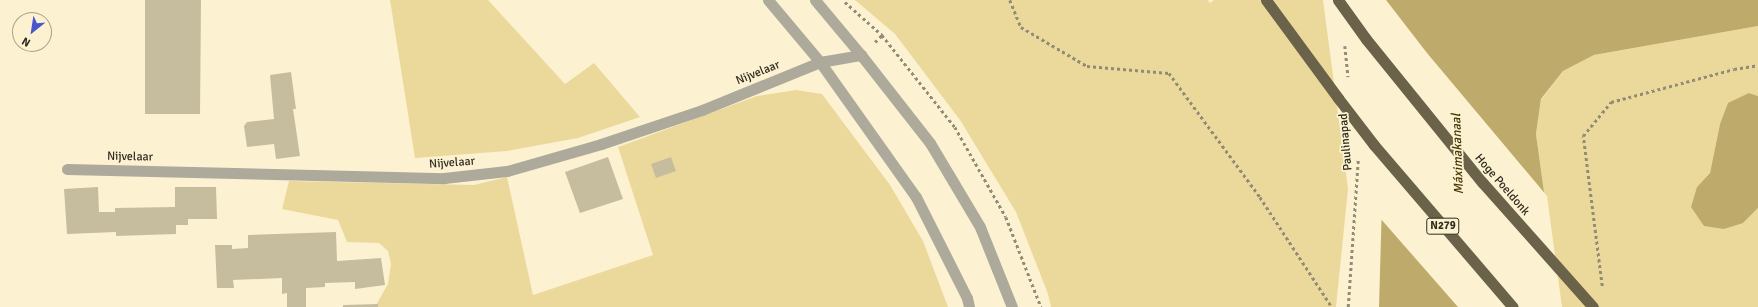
<!DOCTYPE html>
<html>
<head>
<meta charset="utf-8">
<style>
	body { margin:0 }
	#map { position:relative; width:1758px; height:307px; overflow:hidden; background:#fcf2d2; font-family:Signika,sans-serif }
	div>[style] { position:absolute }
	.green>* { inset:0; background:#ebd99c }
	.water>* { inset:0; background:#beab6c }
	.pier>* { inset:0; background:#fcf2d2 }
	.building>* { inset:0; background:#c6bd9f }
	.path>* { height:2.5px; margin-top:-1.25px; transform-origin:0; background:repeating-linear-gradient(90deg,#928c76 0 3px,transparent 0 6px) }
	.minor>* { height:11px; margin:-5.5px; padding:0 5.5px; transform-origin:5.5px; border-radius:5.5px; background:#adaa9c }
	.trunk>* { height:11px; margin:-5.5px; padding:0 5.5px; transform-origin:5.5px; border-radius:5.5px; background:#6a6249 }
	.trunk-bridge>* { height:11px; margin:-5.5px; padding:0 5.5px; transform-origin:5.5px; border-radius:5.5px; background:#6a6249 }
	span { translate:-50% -50%; white-space:nowrap; text-align:center; line-height:1.15; -webkit-text-stroke:3.5px #fcf2d2; paint-order:stroke }
	.shield-label span { padding:1px 3px; background:#fcf2d2; border:1px solid; border-radius:3px; -webkit-text-stroke-width:0 }
	.shield-label { font-size:11px; color:#2e2b1f; font-weight:700 }
	.street-label { font-size:12px; color:#2e2b1f }
	.water-label { font-size:13px; color:#443600; font-style:italic }
	.north { position:absolute; left:12px; top:12px; width:40px; height:40px; box-sizing:border-box; background:#fcf2d2; border:1px solid #aaa28a; border-radius:50%; rotate:210deg; font-size:11px; font-weight:700; line-height:16px; text-align:center; color:#2e2b1f }
	.north::after { content:''; display:block; margin:auto; width:14px; height:18px; background:#4a56cb; clip-path:polygon(50% 0,100% 100%,50% 72%,0 100%) }
</style>
</head>
<body>
<div id="map">
	<div class="green">
		<i style="clip-path:polygon(390px 0,488px 0,565px 84px,594px 63px,640px 117px,578px 138px,507px 151px,415px 158px)"></i>
		<i style="clip-path:polygon(855px 0,1208px 0,1210px 3px,1214px 0,1323px 0,1348px 189px,1336px 307px,1051px 307px,1048px 294px,1016px 212px,960px 120px,895px 34px)"></i>
		<i style="clip-path:polygon(1758px 26px,1758px 96px,1749px 93px,1720px 124px,1710px 173px,1697px 187px,1743px 223px,1758px 208px,1758px 307px,1560px 307px,1536px 134px,1541px 100px,1563px 71px,1594px 55px)"></i>
		<i style="clip-path:polygon(796px 90px,822px 94px,890px 185px,923px 241px,948px 307px,375px 307px,388px 284px,391px 264px,388px 251px,379px 243px,347px 242px,338px 220px,282px 209px,289px 181px,474px 185px,507px 177px,533px 295px,653px 255px,618px 147px,757px 96px)"></i>
	</div>
	<div class="water">
		<i style="clip-path:polygon(1362px 0,1758px 0,1758px 26px,1594px 55px,1563px 71px,1541px 99px,1536px 134px,1560px 307px,1379px 307px,1382px 203px)"></i>
		<i style="clip-path:polygon(1749px 93px,1758px 96px,1758px 208px,1743px 223px,1724px 229px,1704px 226px,1691px 207px,1697px 187px,1710px 173px,1720px 124px,1728px 103px)"></i>
	</div>
	<div class="pier">
		<i style="clip-path:polygon(1360px 0,1386px 0,1427px 53px,1547px 196px,1562px 307px,1458px 307px,1380px 218px,1380px 203px)"></i>
	</div>
	<div class="building">
		<i style="clip-path:polygon(145px 0,201px 0,200px 114px,145px 114px)"></i>
		<i style="clip-path:polygon(291px 72px,296px 109px,293px 109px,300px 156px,276px 159px,274px 144px,247px 147px,244px 126px,247px 122px,274px 119px,270px 75px)"></i>
		<i style="clip-path:polygon(608px 157px,623px 199px,580px 213px,565px 172px)"></i>
		<i style="clip-path:polygon(671px 157px,676px 171px,656px 178px,651px 164px)"></i>
		<i style="clip-path:polygon(98px 187px,99px 212px,115px 212px,115px 208px,175px 207px,175px 187px,216px 187px,217px 219px,188px 219px,188px 225px,176px 225px,176px 234px,116px 236px,116px 232px,67px 234px,64px 189px)"></i>
		<i style="clip-path:polygon(336px 232px,337px 261px,381px 258px,385px 285px,355px 289px,355px 282px,325px 283px,325px 287px,306px 288px,306px 307px,287px 307px,287px 293px,282px 294px,282px 278px,233px 280px,234px 288px,217px 288px,215px 245px,232px 245px,232px 249px,248px 248px,248px 235px)"></i>
		<i style="clip-path:polygon(378px 304px,378px 307px,343px 307px,343px 305px)"></i>
	</div>
	<div class="path">
		<i style="left:1010px;top:0;width:29px;rotate:68deg"></i>
		<i style="left:1021px;top:27px;width:77px;rotate:30.6deg"></i>
		<i style="left:1087px;top:66px;width:82px;rotate:4.9deg"></i>
		<i style="left:1169px;top:73px;width:154px;rotate:53.7deg"></i>
		<i style="left:1260px;top:197px;width:131px;rotate:56.8deg"></i>
		<i style="left:845px;top:2px;width:50px;rotate:41.7deg"></i>
		<i style="left:882px;top:35px;width:117px;rotate:51.6deg"></i>
		<i style="left:955px;top:127px;width:103px;rotate:60.5deg"></i>
		<i style="left:1006px;top:217px;width:97px;rotate:68.7deg"></i>
		<i style="left:875px;top:42px;width:10px;rotate:-45deg"></i>
		<i style="left:1345px;top:46px;width:31px;rotate:84deg"></i>
		<i style="left:1602px;top:286px;width:151px;rotate:-97.2deg"></i>
		<i style="left:1583px;top:136px;width:44px;rotate:-50.5deg"></i>
		<i style="left:1611px;top:102px;width:127px;rotate:-15deg"></i>
		<i style="left:1734px;top:69px;width:24px;rotate:-9deg"></i>
		<i style="left:1348px;top:307px;width:148px;rotate:-86.1deg"></i>
	</div>
	<div class="minor">
		<i style="left:768px;top:0;width:81px;rotate:50deg"></i>
		<i style="left:820px;top:62px;width:166px;rotate:54.6deg"></i>
		<i style="left:916px;top:197px;width:113px;rotate:63.2deg"></i>
		<i style="left:967px;top:298px;width:9px;rotate:77deg"></i>
		<i style="left:815px;top:0;width:72px;rotate:50.1deg"></i>
		<i style="left:861px;top:55px;width:112px;rotate:51.9deg"></i>
		<i style="left:930px;top:143px;width:98px;rotate:59.2deg"></i>
		<i style="left:980px;top:227px;width:86px;rotate:68.2deg"></i>
		<i style="left:67px;top:169px;width:377px;rotate:1.4deg"></i>
		<i style="left:444px;top:178px;width:63px;rotate:-6.3deg"></i>
		<i style="left:507px;top:171px;width:98px;rotate:-16deg"></i>
		<i style="left:601px;top:144px;width:107px;rotate:-18.6deg"></i>
		<i style="left:702px;top:110px;width:127px;rotate:-22.1deg"></i>
		<i style="left:820px;top:62px;width:42px;rotate:-9.7deg"></i>
	</div>
	<div class="trunk">
		<i style="left:1266px;top:0;width:122px;rotate:53.7deg"></i>
		<i style="left:1374px;top:145px;width:213px;rotate:49.4deg"></i>
	</div>
	<div class="trunk-bridge">
		<i style="left:1338px;top:0;width:48px;rotate:54.3deg"></i>
		<i style="left:1366px;top:39px;width:184px;rotate:51deg"></i>
		<i style="left:1482px;top:182px;width:167px;rotate:48.4deg"></i>
		<i style="left:1338px;top:98px;width:59px;rotate:52.5deg"></i>
	</div>
	<div class="shield-label">
		<span style="left:1443px;top:226px">N279</span>
	</div>
	<div class="street-label">
		<span style="left:758px;top:73px;rotate:-22deg">Nijvelaar</span>
		<span style="left:1346px;top:142px;rotate:-95deg">Paulinapad</span>
		<span style="left:130px;top:157px;rotate:1deg">Nijvelaar</span>
		<span style="left:452px;top:163px;rotate:-4deg">Nijvelaar</span>
		<span style="left:1502px;top:185px;rotate:49deg">Hoge Poeldonk</span>
	</div>
	<div class="water-label">
		<span style="left:1458px;top:154px;rotate:-92deg">Máximakanaal</span>
	</div>
	<div class="north">N</div>
</div>
</body>
</html>
